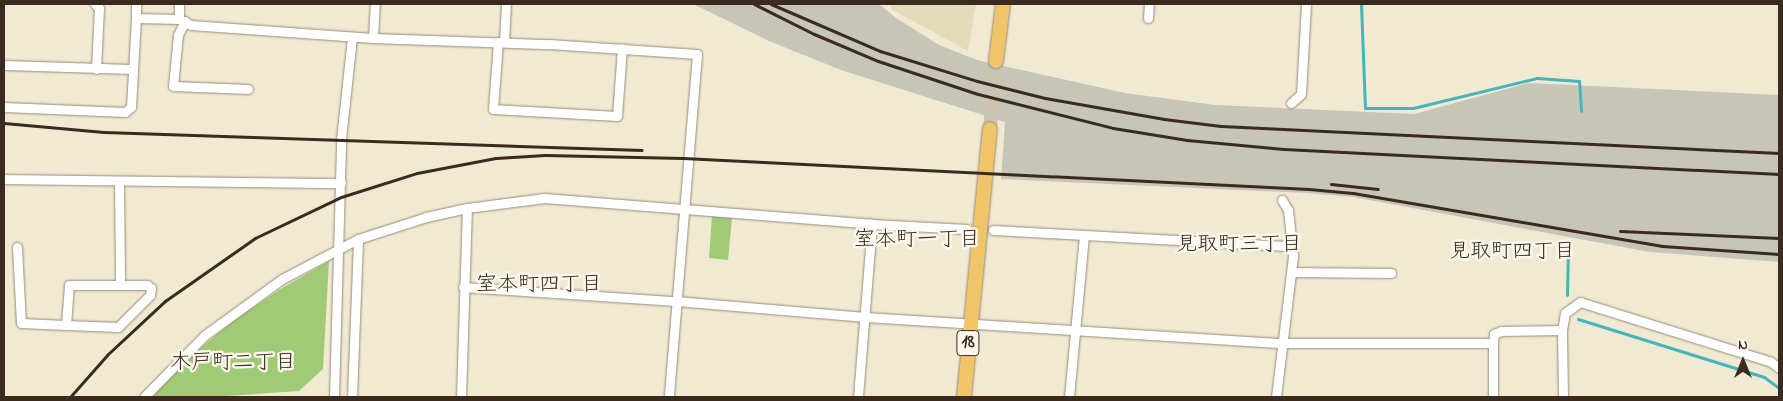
<!DOCTYPE html>
<html>
<head>
<meta charset="utf-8">
<style>
	body { margin:0 }
	#map { position:relative; width:1783px; height:401px; overflow:hidden; background:#f1ead2; font-family:"Indie Flower","Klee One",sans-serif }
	div>[style] { position:absolute }
	.built>* { inset:0; background:#e4dbba }
	.industrial>* { inset:0; background:#c6c5b8 }
	.green>* { inset:0; background:#a0ca76 }
	.stream>* { height:3px; margin:-1.5px; padding:0 1.5px; transform-origin:1.5px; border-radius:1.5px; background:#45b4bb }
	.primary-tunnel>* { height:14px; margin-top:-7px; transform-origin:0; background:repeating-linear-gradient(90deg,#cdc4ae 0 14px,transparent 0 21px) }
	.roads { filter:drop-shadow(0 0 1px #968a78) drop-shadow(0 0 1px #968a78) }
	.minor>* { height:9px; margin:-4.5px; padding:0 4.5px; transform-origin:4.5px; border-radius:4.5px; background:#fff }
	.primary>* { height:14px; margin:-7px; padding:0 7px; transform-origin:7px; border-radius:7px; background:#f0c469 }
	.rail>* { height:3px; margin:-1.5px; padding:0 1.5px; transform-origin:1.5px; border-radius:1.5px; background:#3b2a1e }
	span { translate:-50% -50%; white-space:nowrap; text-align:center; line-height:1.15; -webkit-text-stroke:5px #fbf7ec; paint-order:stroke }
	.shield-label span { padding:1px 4px; background:#fbf7ec; border:1px solid; border-radius:4px; -webkit-text-stroke-width:0 }
	.shield-label { font-size:19px; color:#3b2a1e; font-weight:700 }
	.neighbourhood-label { font-size:21px; color:#3b2a1e }
	.frame { position:absolute; inset:0; border:5px solid #3b2a1e; pointer-events:none }
	.north { position:absolute; left:1718px; top:336px; width:50px; height:50px; -webkit-text-stroke:4px #fbf7ec; paint-order:stroke; rotate:0deg; font-size:14px; font-weight:700; line-height:20px; text-align:center; color:#3b2a1e }
	.north::after { content:''; display:block; margin:auto; width:18px; height:22px; background:#3b2a1e; clip-path:polygon(50% 0,100% 100%,50% 72%,0 100%) }
</style>
</head>
<body>
<div id="map">
	<div class="built">
		<i style="clip-path:polygon(891px 4px,976px 4px,968px 51px,891px 9px)"></i>
	</div>
	<div class="industrial">
		<i style="clip-path:polygon(693px 4px,879px 4px,896px 18px,939px 45px,977px 60px,1125px 93px,1215px 105px,1414px 114px,1529px 83px,1779px 95px,1779px 262px,1650px 252px,1353px 197px,1307px 193px,1001px 179px,1005px 122px,841px 70px,769px 41px)"></i>
	</div>
	<div class="green">
		<i style="clip-path:polygon(712px 216px,732px 218px,728px 260px,709px 258px)"></i>
		<i style="clip-path:polygon(329px 261px,323px 369px,299px 391px,212px 397px,152px 397px,197px 351px,237px 318px,284px 287px)"></i>
	</div>
	<div class="stream">
		<i style="left:1361px;top:4px;width:104px;rotate:87.8deg"></i>
		<i style="left:1365px;top:108px;width:48px"></i>
		<i style="left:1413px;top:108px;width:128px;rotate:-13.6deg"></i>
		<i style="left:1537px;top:78px;width:42px;rotate:4.1deg"></i>
		<i style="left:1579px;top:81px;width:30px;rotate:86deg"></i>
		<i style="left:1567px;top:295px;width:48px;rotate:-88.8deg"></i>
		<i style="left:1578px;top:319px;width:195px;rotate:17.3deg"></i>
		<i style="left:1764px;top:377px;width:19px;rotate:36deg"></i>
	</div>
	<div class="primary-tunnel">
		<i style="left:990px;top:129px;width:68px;rotate:-85deg"></i>
	</div>
	<div class="roads">
		<div class="minor">
			<i style="left:95px;top:4px;width:6px;rotate:45deg"></i>
			<i style="left:99px;top:8px;width:61px;rotate:92.8deg"></i>
			<i style="left:136px;top:4px;width:14px;rotate:90deg"></i>
			<i style="left:136px;top:18px;width:43px;rotate:1.3deg"></i>
			<i style="left:179px;top:4px;width:15px;rotate:90deg"></i>
			<i style="left:179px;top:19px;width:13px;rotate:27deg"></i>
			<i style="left:191px;top:25px;width:182px;rotate:4.1deg"></i>
			<i style="left:373px;top:38px;width:176px;rotate:2deg"></i>
			<i style="left:549px;top:44px;width:148px;rotate:3.9deg"></i>
			<i style="left:697px;top:54px;width:344px;rotate:94.7deg"></i>
			<i style="left:1148px;top:18px;width:14px;rotate:-86deg"></i>
			<i style="left:185px;top:21px;width:16px;rotate:117deg"></i>
			<i style="left:178px;top:35px;width:51px;rotate:95.6deg"></i>
			<i style="left:173px;top:86px;width:75px;rotate:2.3deg"></i>
			<i style="left:373px;top:38px;width:34px;rotate:-87deg"></i>
			<i style="left:498px;top:42px;width:67px;rotate:94.3deg"></i>
			<i style="left:493px;top:109px;width:124px;rotate:3.2deg"></i>
			<i style="left:617px;top:116px;width:68px;rotate:-85.8deg"></i>
			<i style="left:504px;top:42px;width:38px;rotate:-87deg"></i>
			<i style="left:4px;top:65px;width:128px;rotate:1.8deg"></i>
			<i style="left:1291px;top:103px;width:13px;rotate:-42deg"></i>
			<i style="left:1301px;top:94px;width:90px;rotate:-86.8deg"></i>
			<i style="left:4px;top:107px;width:121px;rotate:2.4deg"></i>
			<i style="left:125px;top:112px;width:8px;rotate:-40deg"></i>
			<i style="left:131px;top:107px;width:89px;rotate:-86.8deg"></i>
			<i style="left:4px;top:179px;width:337px;rotate:0.7deg"></i>
			<i style="left:119px;top:181px;width:104px;rotate:89.4deg"></i>
			<i style="left:993px;top:230px;width:299px;rotate:3.1deg"></i>
			<i style="left:17px;top:247px;width:76px;rotate:87deg"></i>
			<i style="left:21px;top:323px;width:45px;rotate:2.5deg"></i>
			<i style="left:66px;top:325px;width:52px;rotate:2.2deg"></i>
			<i style="left:118px;top:327px;width:45px;rotate:-45deg"></i>
			<i style="left:150px;top:295px;width:7px;rotate:-82deg"></i>
			<i style="left:151px;top:288px;width:5px;rotate:-143deg"></i>
			<i style="left:147px;top:285px;width:78px;rotate:180deg"></i>
			<i style="left:69px;top:285px;width:40px;rotate:94.3deg"></i>
			<i style="left:1292px;top:272px;width:99px;rotate:0.6deg"></i>
			<i style="left:463px;top:287px;width:213px;rotate:3.8deg"></i>
			<i style="left:676px;top:301px;width:190px;rotate:4.8deg"></i>
			<i style="left:865px;top:317px;width:418px;rotate:3.6deg"></i>
			<i style="left:1282px;top:343px;width:211px"></i>
			<i style="left:1493px;top:343px;width:54px;rotate:90deg"></i>
			<i style="left:1493px;top:343px;width:9px;rotate:-84deg"></i>
			<i style="left:1494px;top:334px;width:8px;rotate:-23deg"></i>
			<i style="left:1501px;top:331px;width:61px;rotate:-0.9deg"></i>
			<i style="left:144px;top:397px;width:87px;rotate:-45.5deg"></i>
			<i style="left:205px;top:335px;width:95px;rotate:-36deg"></i>
			<i style="left:282px;top:279px;width:86px;rotate:-27.8deg"></i>
			<i style="left:358px;top:239px;width:71px;rotate:-17.9deg"></i>
			<i style="left:426px;top:217px;width:42px;rotate:-12.4deg"></i>
			<i style="left:467px;top:208px;width:78px;rotate:-7.4deg"></i>
			<i style="left:544px;top:198px;width:329px;rotate:4.5deg"></i>
			<i style="left:872px;top:224px;width:95px;rotate:3deg"></i>
			<i style="left:334px;top:397px;width:258px;rotate:-88.4deg"></i>
			<i style="left:341px;top:139px;width:103px;rotate:-83.8deg"></i>
			<i style="left:352px;top:397px;width:158px;rotate:-87.8deg"></i>
			<i style="left:461px;top:397px;width:189px;rotate:-88.2deg"></i>
			<i style="left:858px;top:397px;width:174px;rotate:-85.4deg"></i>
			<i style="left:1069px;top:397px;width:162px;rotate:-84.7deg"></i>
			<i style="left:1276px;top:397px;width:142px;rotate:-83.1deg"></i>
			<i style="left:1293px;top:256px;width:46px;rotate:-96.2deg"></i>
			<i style="left:1288px;top:210px;width:12px;rotate:-121deg"></i>
			<i style="left:1563px;top:397px;width:67px;rotate:-90.9deg"></i>
			<i style="left:1562px;top:330px;width:17px;rotate:-80deg"></i>
			<i style="left:1565px;top:313px;width:19px;rotate:-36deg"></i>
			<i style="left:1580px;top:302px;width:200px;rotate:17.4deg"></i>
			<i style="left:1771px;top:362px;width:10px;rotate:37deg"></i>
		</div>
		<div class="primary">
			<i style="left:996px;top:61px;width:57px;rotate:-83deg"></i>
			<i style="left:964px;top:397px;width:269px;rotate:-84.5deg"></i>
		</div>
	</div>
	<div class="rail">
		<i style="left:754px;top:4px;width:67px;rotate:26.6deg"></i>
		<i style="left:814px;top:34px;width:69px;rotate:22.9deg"></i>
		<i style="left:878px;top:61px;width:105px;rotate:18.3deg"></i>
		<i style="left:978px;top:94px;width:139px;rotate:14.1deg"></i>
		<i style="left:1113px;top:128px;width:75px;rotate:9.2deg"></i>
		<i style="left:1187px;top:140px;width:97px;rotate:5.3deg"></i>
		<i style="left:1284px;top:149px;width:496px;rotate:2.9deg"></i>
		<i style="left:771px;top:4px;width:119px;rotate:23.3deg"></i>
		<i style="left:880px;top:51px;width:102px;rotate:17.2deg"></i>
		<i style="left:977px;top:81px;width:70px;rotate:14deg"></i>
		<i style="left:1045px;top:98px;width:121px;rotate:10deg"></i>
		<i style="left:1164px;top:119px;width:57px;rotate:7deg"></i>
		<i style="left:1221px;top:126px;width:559px;rotate:2.77deg"></i>
		<i style="left:4px;top:123px;width:100px;rotate:5.1deg"></i>
		<i style="left:104px;top:132px;width:538px;rotate:1.92deg"></i>
		<i style="left:1331px;top:184px;width:47px;rotate:6.1deg"></i>
		<i style="left:1620px;top:231px;width:159px;rotate:2.5deg"></i>
		<i style="left:70px;top:397px;width:57px;rotate:-48.5deg"></i>
		<i style="left:108px;top:354px;width:78px;rotate:-42.9deg"></i>
		<i style="left:165px;top:301px;width:110px;rotate:-35deg"></i>
		<i style="left:255px;top:238px;width:95px;rotate:-25.5deg"></i>
		<i style="left:341px;top:197px;width:80px;rotate:-17.5deg"></i>
		<i style="left:417px;top:173px;width:80px;rotate:-10.8deg"></i>
		<i style="left:496px;top:158px;width:49px;rotate:-3.5deg"></i>
		<i style="left:545px;top:155px;width:138px;rotate:1.2deg"></i>
		<i style="left:683px;top:158px;width:627px;rotate:2.84deg"></i>
		<i style="left:1309px;top:189px;width:44px;rotate:5.2deg"></i>
		<i style="left:1353px;top:193px;width:314px;rotate:9.7deg"></i>
		<i style="left:1662px;top:246px;width:117px;rotate:3.9deg"></i>
	</div>
	<div class="shield-label">
		<span style="left:968px;top:343px">18</span>
	</div>
	<div class="neighbourhood-label">
		<span style="left:917px;top:240px">室本町一丁目</span>
		<span style="left:1239px;top:245px">見取町三丁目</span>
		<span style="left:1512px;top:252px">見取町四丁目</span>
		<span style="left:539px;top:285px">室本町四丁目</span>
		<span style="left:233px;top:363px">木戸町二丁目</span>
	</div>
	<div class="frame"></div>
	<div class="north">N</div>
</div>
</body>
</html>
